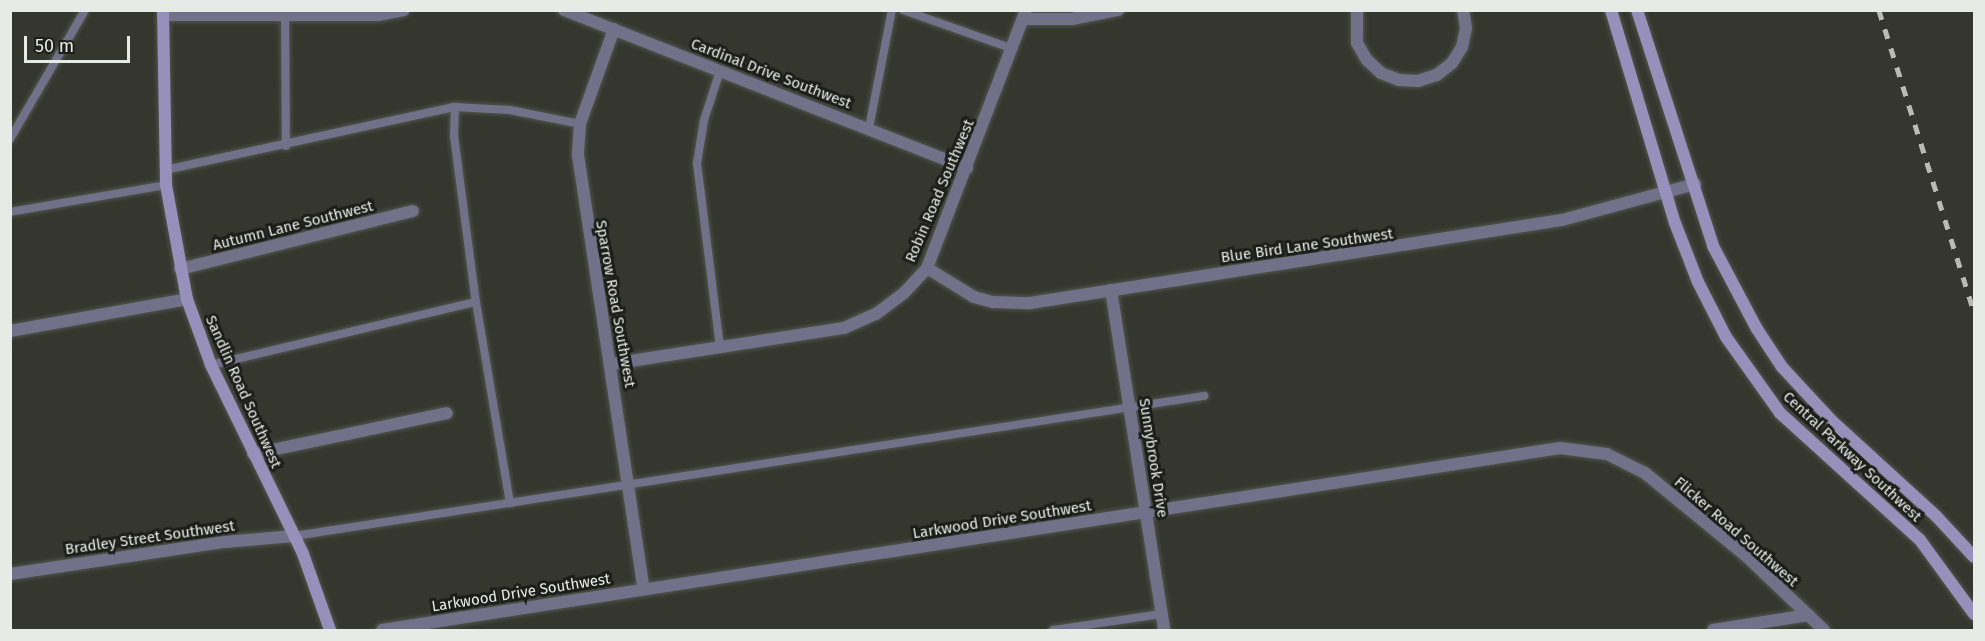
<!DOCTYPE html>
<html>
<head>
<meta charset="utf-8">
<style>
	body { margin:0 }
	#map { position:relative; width:1985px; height:641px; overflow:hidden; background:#35372f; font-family:"Fira Sans",sans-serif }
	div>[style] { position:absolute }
	.roads { filter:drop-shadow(0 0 2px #52544c) drop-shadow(0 0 2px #52544c) }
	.lane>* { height:8px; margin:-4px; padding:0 4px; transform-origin:4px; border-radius:4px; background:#73708a }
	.street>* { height:12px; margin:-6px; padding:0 6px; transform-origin:6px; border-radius:6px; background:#73708a }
	.secondary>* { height:12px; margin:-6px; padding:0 6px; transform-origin:6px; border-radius:6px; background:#9690ba }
	.rail>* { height:4.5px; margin-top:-2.25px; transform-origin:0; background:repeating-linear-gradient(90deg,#b9bbb5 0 10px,transparent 0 20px) }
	span { translate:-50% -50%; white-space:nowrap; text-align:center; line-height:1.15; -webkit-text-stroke:6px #1d1e1a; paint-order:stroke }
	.street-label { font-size:15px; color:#e8eae5 }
	.frame { position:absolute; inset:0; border:12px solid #e8eae5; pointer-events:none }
	.scale { position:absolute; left:24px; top:36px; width:106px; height:27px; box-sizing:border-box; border:3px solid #e8eae5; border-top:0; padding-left:8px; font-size:18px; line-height:21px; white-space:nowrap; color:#e8eae5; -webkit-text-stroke:4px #1d1e1a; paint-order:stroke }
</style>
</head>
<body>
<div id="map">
	<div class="roads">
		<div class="lane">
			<i style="left:903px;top:10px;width:117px;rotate:19.5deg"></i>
			<i style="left:285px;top:13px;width:133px;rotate:89.6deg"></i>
			<i style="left:720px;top:71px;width:52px;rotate:108.1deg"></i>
			<i style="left:704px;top:120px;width:44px;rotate:99.2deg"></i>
			<i style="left:697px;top:163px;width:186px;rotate:82.9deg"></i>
			<i style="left:455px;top:107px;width:29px;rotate:92deg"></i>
			<i style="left:454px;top:136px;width:167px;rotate:82.5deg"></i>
			<i style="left:476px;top:302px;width:204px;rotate:80.4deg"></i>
			<i style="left:869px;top:128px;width:120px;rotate:-79deg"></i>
			<i style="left:10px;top:139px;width:149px;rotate:-59.8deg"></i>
			<i style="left:165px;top:170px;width:297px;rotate:-12.3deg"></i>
			<i style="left:455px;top:107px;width:55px;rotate:3.1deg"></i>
			<i style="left:510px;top:110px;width:71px;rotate:11.3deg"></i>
			<i style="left:10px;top:212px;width:158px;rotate:-9.8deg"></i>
			<i style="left:211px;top:365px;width:272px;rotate:-13.4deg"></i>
			<i style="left:294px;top:536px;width:921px;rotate:-8.75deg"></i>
			<i style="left:1053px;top:630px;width:109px;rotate:-8.4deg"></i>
		</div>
		<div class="street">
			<i style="left:564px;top:10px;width:433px;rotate:21.4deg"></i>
			<i style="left:1357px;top:10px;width:33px;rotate:90deg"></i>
			<i style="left:1357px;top:43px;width:20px;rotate:60deg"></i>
			<i style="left:1367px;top:60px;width:19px;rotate:43deg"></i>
			<i style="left:1381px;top:73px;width:19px;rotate:21deg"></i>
			<i style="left:1399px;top:80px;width:19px;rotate:3deg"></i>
			<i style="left:1418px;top:81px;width:20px;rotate:-18deg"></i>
			<i style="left:1437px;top:75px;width:19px;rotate:-39deg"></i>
			<i style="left:1452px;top:63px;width:19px;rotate:-58deg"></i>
			<i style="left:1462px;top:47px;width:19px;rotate:-78deg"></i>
			<i style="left:1466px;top:28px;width:18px;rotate:-99deg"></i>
			<i style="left:163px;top:15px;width:215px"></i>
			<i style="left:378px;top:15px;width:26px;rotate:-11deg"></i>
			<i style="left:1024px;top:19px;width:48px"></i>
			<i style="left:1072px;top:19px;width:47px;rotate:-11.1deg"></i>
			<i style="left:614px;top:29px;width:101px;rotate:109.7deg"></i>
			<i style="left:580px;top:124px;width:31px;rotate:94deg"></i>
			<i style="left:578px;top:155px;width:439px;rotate:81.4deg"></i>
			<i style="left:927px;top:268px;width:55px;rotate:31.7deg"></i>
			<i style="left:974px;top:297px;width:20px;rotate:15deg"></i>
			<i style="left:993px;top:302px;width:37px;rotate:2deg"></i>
			<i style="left:1030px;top:303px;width:538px;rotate:-8.87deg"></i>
			<i style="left:1562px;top:220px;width:138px;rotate:-15.1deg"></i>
			<i style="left:180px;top:269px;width:240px;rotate:-14deg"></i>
			<i style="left:1111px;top:290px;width:344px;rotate:81.1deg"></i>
			<i style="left:10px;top:331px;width:180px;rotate:-10.2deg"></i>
			<i style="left:611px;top:364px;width:236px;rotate:-8.8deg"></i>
			<i style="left:844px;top:328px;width:35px;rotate:-24deg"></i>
			<i style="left:876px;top:314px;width:35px;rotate:-37deg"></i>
			<i style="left:904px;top:293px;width:34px;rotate:-47deg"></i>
			<i style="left:927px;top:268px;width:276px;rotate:-69deg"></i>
			<i style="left:253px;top:454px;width:198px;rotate:-11.9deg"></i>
			<i style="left:10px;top:574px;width:217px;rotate:-8.5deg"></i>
			<i style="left:225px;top:542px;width:69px;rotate:-5deg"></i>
			<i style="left:382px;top:630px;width:1192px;rotate:-8.78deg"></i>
			<i style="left:1560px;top:448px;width:47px;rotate:7.3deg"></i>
			<i style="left:1607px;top:454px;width:42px;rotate:26.6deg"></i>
			<i style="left:1645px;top:473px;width:129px;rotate:39.4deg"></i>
			<i style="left:1745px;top:555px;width:109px;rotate:43.5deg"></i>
			<i style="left:1713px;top:630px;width:97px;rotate:-8.9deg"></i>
		</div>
		<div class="secondary">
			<i style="left:163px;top:10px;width:175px;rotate:89deg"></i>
			<i style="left:166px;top:185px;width:116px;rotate:79.6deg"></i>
			<i style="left:187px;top:299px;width:70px;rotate:70deg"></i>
			<i style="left:211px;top:365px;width:210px;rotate:64deg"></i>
			<i style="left:303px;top:554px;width:81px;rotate:70.4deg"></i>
			<i style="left:1611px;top:10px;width:222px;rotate:73.3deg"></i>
			<i style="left:1675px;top:223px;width:63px;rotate:68.7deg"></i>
			<i style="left:1698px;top:282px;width:62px;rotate:63deg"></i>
			<i style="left:1726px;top:337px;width:93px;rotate:54.6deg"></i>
			<i style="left:1780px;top:413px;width:189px;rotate:42.2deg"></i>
			<i style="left:1920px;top:540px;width:92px;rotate:53.9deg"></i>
			<i style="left:1637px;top:10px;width:248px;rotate:72.1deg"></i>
			<i style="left:1713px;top:246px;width:94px;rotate:62.1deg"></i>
			<i style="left:1757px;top:329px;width:45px;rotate:56.7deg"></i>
			<i style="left:1782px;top:367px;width:74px;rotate:47.2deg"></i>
			<i style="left:1832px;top:421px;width:142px;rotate:42.4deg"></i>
			<i style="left:1937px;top:517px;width:54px;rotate:47.2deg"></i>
		</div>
	</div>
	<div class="rail">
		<i style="left:1879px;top:10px;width:316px;rotate:72.5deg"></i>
	</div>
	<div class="street-label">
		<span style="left:771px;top:74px;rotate:21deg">Cardinal Drive Southwest</span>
		<span style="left:940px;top:191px;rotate:-67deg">Robin Road Southwest</span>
		<span style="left:293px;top:226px;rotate:-14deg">Autumn Lane Southwest</span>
		<span style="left:1307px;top:246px;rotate:-8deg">Blue Bird Lane Southwest</span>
		<span style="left:615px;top:304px;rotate:80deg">Sparrow Road Southwest</span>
		<span style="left:243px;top:392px;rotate:66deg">Sandlin Road Southwest</span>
		<span style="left:1852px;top:457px;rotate:43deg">Central Parkway Southwest</span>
		<span style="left:1153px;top:458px;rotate:81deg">Sunnybrook Drive</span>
		<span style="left:1002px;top:520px;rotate:-9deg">Larkwood Drive Southwest</span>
		<span style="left:1736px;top:532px;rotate:41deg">Flicker Road Southwest</span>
		<span style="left:150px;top:538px;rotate:-8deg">Bradley Street Southwest</span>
		<span style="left:521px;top:593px;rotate:-9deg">Larkwood Drive Southwest</span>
	</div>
	<div class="frame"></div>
	<div class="scale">50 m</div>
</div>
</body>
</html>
